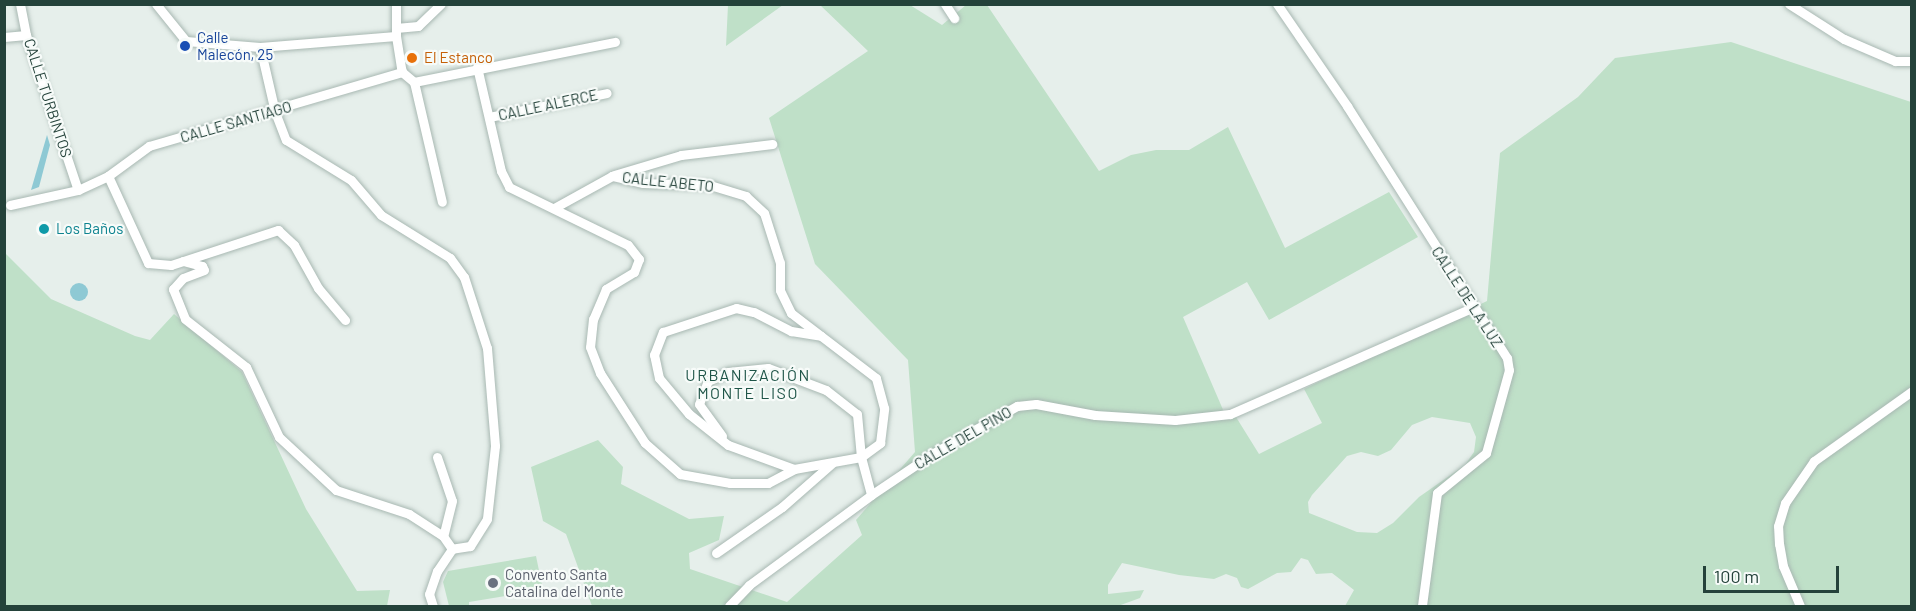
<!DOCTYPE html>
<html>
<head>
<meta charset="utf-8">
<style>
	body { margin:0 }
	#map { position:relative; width:1916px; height:611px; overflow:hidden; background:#e6efeb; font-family:Barlow,sans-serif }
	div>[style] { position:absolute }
	.green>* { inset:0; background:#bfe0c8 }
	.water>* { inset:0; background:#8ec9d4 }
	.round { border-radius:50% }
	.roads { filter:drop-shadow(0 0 2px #a8b8b2) drop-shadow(0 0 2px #a8b8b2) }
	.minor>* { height:9px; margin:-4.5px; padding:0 4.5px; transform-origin:4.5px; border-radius:4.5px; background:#fff }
	.dots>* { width:16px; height:16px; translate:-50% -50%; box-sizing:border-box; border:3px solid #f7fbf9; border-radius:50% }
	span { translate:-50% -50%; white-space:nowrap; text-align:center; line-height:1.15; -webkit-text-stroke:4.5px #f7fbf9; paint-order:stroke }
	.transit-label { font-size:15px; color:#164399 }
	.left { translate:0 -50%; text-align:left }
	.food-label { font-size:15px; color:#c56008 }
	.street-label { font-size:15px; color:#24423a }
	.culture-label { font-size:15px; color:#0d838f }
	.worship-label { font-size:15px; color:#5b616d }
	.neighbourhood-label { font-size:16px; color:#1f5548; letter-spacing:1.5px }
	.frame { position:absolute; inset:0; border:6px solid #24423a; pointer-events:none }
	.scale { position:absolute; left:1703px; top:566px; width:136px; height:27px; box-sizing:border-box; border:3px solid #24423a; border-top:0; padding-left:8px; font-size:18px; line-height:21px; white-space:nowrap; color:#24423a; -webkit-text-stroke:4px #f7fbf9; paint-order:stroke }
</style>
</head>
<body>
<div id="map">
	<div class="green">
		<i style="clip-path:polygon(728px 5px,728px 4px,783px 5px,726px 46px)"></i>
		<i style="clip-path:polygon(evenodd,820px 5px,910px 5px,942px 25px,966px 5px,987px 5px,1099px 171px,1131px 155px,1156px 150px,1189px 150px,1228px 127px,1285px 248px,1389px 192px,1418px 237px,1269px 320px,1247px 282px,1183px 317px,1224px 412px,1236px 417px,1259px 454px,1322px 423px,1304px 389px,1487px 301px,1500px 153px,1578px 97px,1615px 58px,1731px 42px,1911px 102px,1911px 606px,1345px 606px,1354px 590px,1332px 573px,1316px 574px,1308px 560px,1301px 558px,1291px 572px,1277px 573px,1248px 589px,1241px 587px,1237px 578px,1226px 574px,1214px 579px,1179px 575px,1122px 563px,1108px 585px,1108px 594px,1144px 590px,1140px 598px,1118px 606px,592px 606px,566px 534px,543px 521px,531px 467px,598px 440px,623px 467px,621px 484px,689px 519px,724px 516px,719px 540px,689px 553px,690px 569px,787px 602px,862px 535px,856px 520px,915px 452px,908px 360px,815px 264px,769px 118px,868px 51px,820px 5px,1432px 417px,1470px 423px,1476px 437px,1474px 452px,1465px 465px,1419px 497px,1393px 523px,1377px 533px,1357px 532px,1309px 513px,1308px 502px,1312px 495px,1347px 456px,1361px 452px,1378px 456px,1391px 450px,1412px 425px,1432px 417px)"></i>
		<i style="clip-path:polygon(4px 252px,51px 299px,135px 336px,150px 340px,174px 314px,242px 372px,306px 509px,357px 591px,390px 590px,387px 606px,5px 606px)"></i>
		<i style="clip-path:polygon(536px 556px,543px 590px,469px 602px,469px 606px,449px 606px,443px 582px,448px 571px)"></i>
	</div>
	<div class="water">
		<i style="clip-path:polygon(47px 135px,50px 145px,39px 187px,31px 190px)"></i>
		<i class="round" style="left:70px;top:283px;width:18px;height:18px"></i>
	</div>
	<div class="roads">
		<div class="minor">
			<i style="left:20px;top:4px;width:32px;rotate:79deg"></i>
			<i style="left:26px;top:35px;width:163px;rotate:71.5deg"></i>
			<i style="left:156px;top:4px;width:48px;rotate:51deg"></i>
			<i style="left:186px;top:41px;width:74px;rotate:4.6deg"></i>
			<i style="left:260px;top:47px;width:136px;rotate:-4.6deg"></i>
			<i style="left:396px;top:4px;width:32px;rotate:90deg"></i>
			<i style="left:396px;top:36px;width:36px;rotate:81deg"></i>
			<i style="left:402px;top:72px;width:16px;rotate:40deg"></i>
			<i style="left:414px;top:82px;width:123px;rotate:76.9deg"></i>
			<i style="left:945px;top:4px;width:17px;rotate:57deg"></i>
			<i style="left:1277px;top:4px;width:124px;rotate:55.5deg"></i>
			<i style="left:1347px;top:106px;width:299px;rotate:57.6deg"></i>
			<i style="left:1507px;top:358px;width:12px;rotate:81deg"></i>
			<i style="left:1509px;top:370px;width:86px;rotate:105.5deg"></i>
			<i style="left:1486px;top:453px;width:63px;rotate:140.8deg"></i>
			<i style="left:1437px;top:493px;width:114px;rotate:97.6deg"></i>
			<i style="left:1789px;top:4px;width:65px;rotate:32.5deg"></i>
			<i style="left:1844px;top:39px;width:56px;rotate:23.3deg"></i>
			<i style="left:1895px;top:61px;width:17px"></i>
			<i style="left:396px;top:28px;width:22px;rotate:-5deg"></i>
			<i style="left:418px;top:26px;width:32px;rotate:-44deg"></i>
			<i style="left:4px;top:37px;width:22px;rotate:-5deg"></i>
			<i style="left:260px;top:47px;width:67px;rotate:77deg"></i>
			<i style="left:275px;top:112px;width:30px;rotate:69deg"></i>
			<i style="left:286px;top:140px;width:76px;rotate:31.6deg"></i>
			<i style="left:351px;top:180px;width:46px;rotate:49.4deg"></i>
			<i style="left:381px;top:215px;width:81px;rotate:31.9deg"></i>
			<i style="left:450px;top:258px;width:24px;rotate:54deg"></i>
			<i style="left:464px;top:277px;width:75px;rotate:72.1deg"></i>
			<i style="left:487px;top:348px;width:98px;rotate:85.3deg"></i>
			<i style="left:495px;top:446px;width:73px;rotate:96.3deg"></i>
			<i style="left:487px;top:519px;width:32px;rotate:122deg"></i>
			<i style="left:470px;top:546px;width:18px;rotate:171deg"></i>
			<i style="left:452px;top:549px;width:27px;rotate:124deg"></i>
			<i style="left:437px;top:571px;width:24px;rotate:109deg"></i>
			<i style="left:429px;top:594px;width:13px;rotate:72deg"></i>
			<i style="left:477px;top:67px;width:107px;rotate:77deg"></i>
			<i style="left:501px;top:171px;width:18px;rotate:63deg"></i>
			<i style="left:509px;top:187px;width:132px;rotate:26deg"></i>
			<i style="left:628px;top:245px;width:18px;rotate:52deg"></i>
			<i style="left:639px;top:259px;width:14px;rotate:111deg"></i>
			<i style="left:634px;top:272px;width:33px;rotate:149deg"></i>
			<i style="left:606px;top:289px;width:33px;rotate:113deg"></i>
			<i style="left:593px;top:319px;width:28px;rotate:96deg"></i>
			<i style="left:590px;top:347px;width:28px;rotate:69deg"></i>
			<i style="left:600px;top:373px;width:83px;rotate:57.3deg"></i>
			<i style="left:645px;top:443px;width:47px;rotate:41.5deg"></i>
			<i style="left:680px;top:474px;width:51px;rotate:10.2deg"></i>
			<i style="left:730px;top:483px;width:38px"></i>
			<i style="left:768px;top:483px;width:30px;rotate:-28deg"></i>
			<i style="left:794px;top:469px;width:68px;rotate:-10.2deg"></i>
			<i style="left:861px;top:457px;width:24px;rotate:-36deg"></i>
			<i style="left:880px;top:443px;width:35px;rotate:-83deg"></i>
			<i style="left:884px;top:408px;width:31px;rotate:-105deg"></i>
			<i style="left:876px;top:378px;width:107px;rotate:-142.6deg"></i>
			<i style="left:791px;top:313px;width:25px;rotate:-116deg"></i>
			<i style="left:780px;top:290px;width:27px;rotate:-90deg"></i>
			<i style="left:780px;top:263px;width:52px;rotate:-107.7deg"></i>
			<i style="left:764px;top:213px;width:25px;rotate:-137deg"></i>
			<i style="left:746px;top:196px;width:37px;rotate:-163deg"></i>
			<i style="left:711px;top:185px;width:68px;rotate:-178.3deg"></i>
			<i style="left:643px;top:183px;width:32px;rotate:-167deg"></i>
			<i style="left:612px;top:176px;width:66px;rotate:151.1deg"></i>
			<i style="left:414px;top:82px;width:205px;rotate:-11.3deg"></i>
			<i style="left:489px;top:117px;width:120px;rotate:-11.5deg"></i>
			<i style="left:614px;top:175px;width:70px;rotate:-16.6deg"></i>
			<i style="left:681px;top:155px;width:92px;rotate:-6.9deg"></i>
			<i style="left:108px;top:176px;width:96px;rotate:65.3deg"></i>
			<i style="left:148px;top:263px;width:23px;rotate:5deg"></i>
			<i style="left:171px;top:265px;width:113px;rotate:-18.1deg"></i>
			<i style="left:278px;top:230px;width:22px;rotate:43deg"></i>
			<i style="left:294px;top:245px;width:49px;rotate:60.8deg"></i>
			<i style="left:318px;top:288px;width:42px;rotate:49.8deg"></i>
			<i style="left:10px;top:205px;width:70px;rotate:-12.4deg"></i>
			<i style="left:78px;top:190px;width:33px;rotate:-25deg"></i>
			<i style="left:108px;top:176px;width:51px;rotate:-36.2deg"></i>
			<i style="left:149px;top:146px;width:264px;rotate:-16.3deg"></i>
			<i style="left:183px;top:261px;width:20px;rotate:15deg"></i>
			<i style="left:202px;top:266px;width:4px;rotate:63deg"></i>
			<i style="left:204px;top:270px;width:22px;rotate:159deg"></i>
			<i style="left:183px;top:278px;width:15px;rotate:132deg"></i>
			<i style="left:173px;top:289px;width:32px;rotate:68deg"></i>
			<i style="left:185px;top:319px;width:78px;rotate:38.2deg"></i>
			<i style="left:246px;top:367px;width:77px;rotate:64.8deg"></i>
			<i style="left:279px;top:437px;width:78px;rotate:42.9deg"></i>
			<i style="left:336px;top:490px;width:77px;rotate:18.2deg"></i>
			<i style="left:409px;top:514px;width:40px;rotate:32.9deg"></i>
			<i style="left:443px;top:536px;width:16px;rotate:55deg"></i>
			<i style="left:722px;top:436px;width:39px;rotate:-126deg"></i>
			<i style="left:699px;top:404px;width:25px;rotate:-69deg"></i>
			<i style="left:708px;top:381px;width:22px;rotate:-24deg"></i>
			<i style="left:728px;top:372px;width:40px;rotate:-5.7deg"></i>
			<i style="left:768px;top:368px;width:62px;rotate:20.8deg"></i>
			<i style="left:826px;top:390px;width:39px;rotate:38deg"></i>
			<i style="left:857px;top:414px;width:43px;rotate:84.7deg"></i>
			<i style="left:861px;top:457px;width:39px;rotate:75deg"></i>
			<i style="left:437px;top:457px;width:46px;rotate:71.2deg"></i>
			<i style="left:452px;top:501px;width:36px;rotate:104deg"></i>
			<i style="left:794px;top:469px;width:70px;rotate:-160deg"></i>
			<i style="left:728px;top:445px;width:50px;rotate:-141.5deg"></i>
			<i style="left:689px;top:414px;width:47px;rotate:-129.8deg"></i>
			<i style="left:659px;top:378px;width:24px;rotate:-102deg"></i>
			<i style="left:654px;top:355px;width:25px;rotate:-69deg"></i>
			<i style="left:663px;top:332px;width:77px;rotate:-18.2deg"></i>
			<i style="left:736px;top:308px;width:18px;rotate:13deg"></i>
			<i style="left:754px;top:312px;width:42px;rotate:27.2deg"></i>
			<i style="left:791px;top:331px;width:30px;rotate:9deg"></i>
			<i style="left:716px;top:553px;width:80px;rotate:-34.9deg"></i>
			<i style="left:782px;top:507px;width:67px;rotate:-41.3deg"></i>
			<i style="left:729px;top:606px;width:29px;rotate:-46deg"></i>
			<i style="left:749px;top:585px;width:152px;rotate:-36.4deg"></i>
			<i style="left:871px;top:495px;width:73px;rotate:-33.9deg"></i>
			<i style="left:932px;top:454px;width:98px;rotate:-29.5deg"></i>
			<i style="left:1017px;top:406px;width:19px;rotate:-6deg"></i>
			<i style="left:1036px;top:404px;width:60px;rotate:10.6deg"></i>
			<i style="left:1095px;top:415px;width:80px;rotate:3.6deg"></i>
			<i style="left:1175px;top:420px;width:55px;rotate:-6.2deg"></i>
			<i style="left:1230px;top:414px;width:264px;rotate:-23.7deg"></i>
			<i style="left:1800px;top:606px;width:43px;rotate:-113deg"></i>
			<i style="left:1783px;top:566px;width:22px;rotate:-100deg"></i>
			<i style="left:1779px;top:544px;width:18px;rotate:-93deg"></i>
			<i style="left:1778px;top:526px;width:24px;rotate:-73deg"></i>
			<i style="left:1785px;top:503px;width:51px;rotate:-55.4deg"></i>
			<i style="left:1814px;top:461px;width:120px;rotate:-35.5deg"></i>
		</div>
	</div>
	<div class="dots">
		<i style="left:185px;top:46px;background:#1a4fb4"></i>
		<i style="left:412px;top:58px;background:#e8710a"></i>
		<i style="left:44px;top:229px;background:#0f9aa8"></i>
		<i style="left:493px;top:583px;background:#6b7280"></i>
	</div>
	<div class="transit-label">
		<span class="left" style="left:197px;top:46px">Calle<br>Malecón, 25</span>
	</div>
	<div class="food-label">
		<span class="left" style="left:424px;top:58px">El Estanco</span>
	</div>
	<div class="street-label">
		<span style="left:48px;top:98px;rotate:72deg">CALLE TURBINTOS</span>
		<span style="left:548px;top:105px;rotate:-12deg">CALLE ALERCE</span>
		<span style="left:236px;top:122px;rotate:-16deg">CALLE SANTIAGO</span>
		<span style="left:668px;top:182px;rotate:6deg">CALLE ABETO</span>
		<span style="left:1467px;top:297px;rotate:57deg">CALLE DE LA LUZ</span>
		<span style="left:963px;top:438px;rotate:-30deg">CALLE DEL PINO</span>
	</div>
	<div class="culture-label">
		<span class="left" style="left:56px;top:229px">Los Baños</span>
	</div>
	<div class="worship-label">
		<span class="left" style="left:505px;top:583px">Convento Santa<br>Catalina del Monte</span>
	</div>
	<div class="neighbourhood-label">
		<span style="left:748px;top:384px">URBANIZACIÓN<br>MONTE LISO</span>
	</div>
	<div class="frame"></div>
	<div class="scale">100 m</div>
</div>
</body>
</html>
